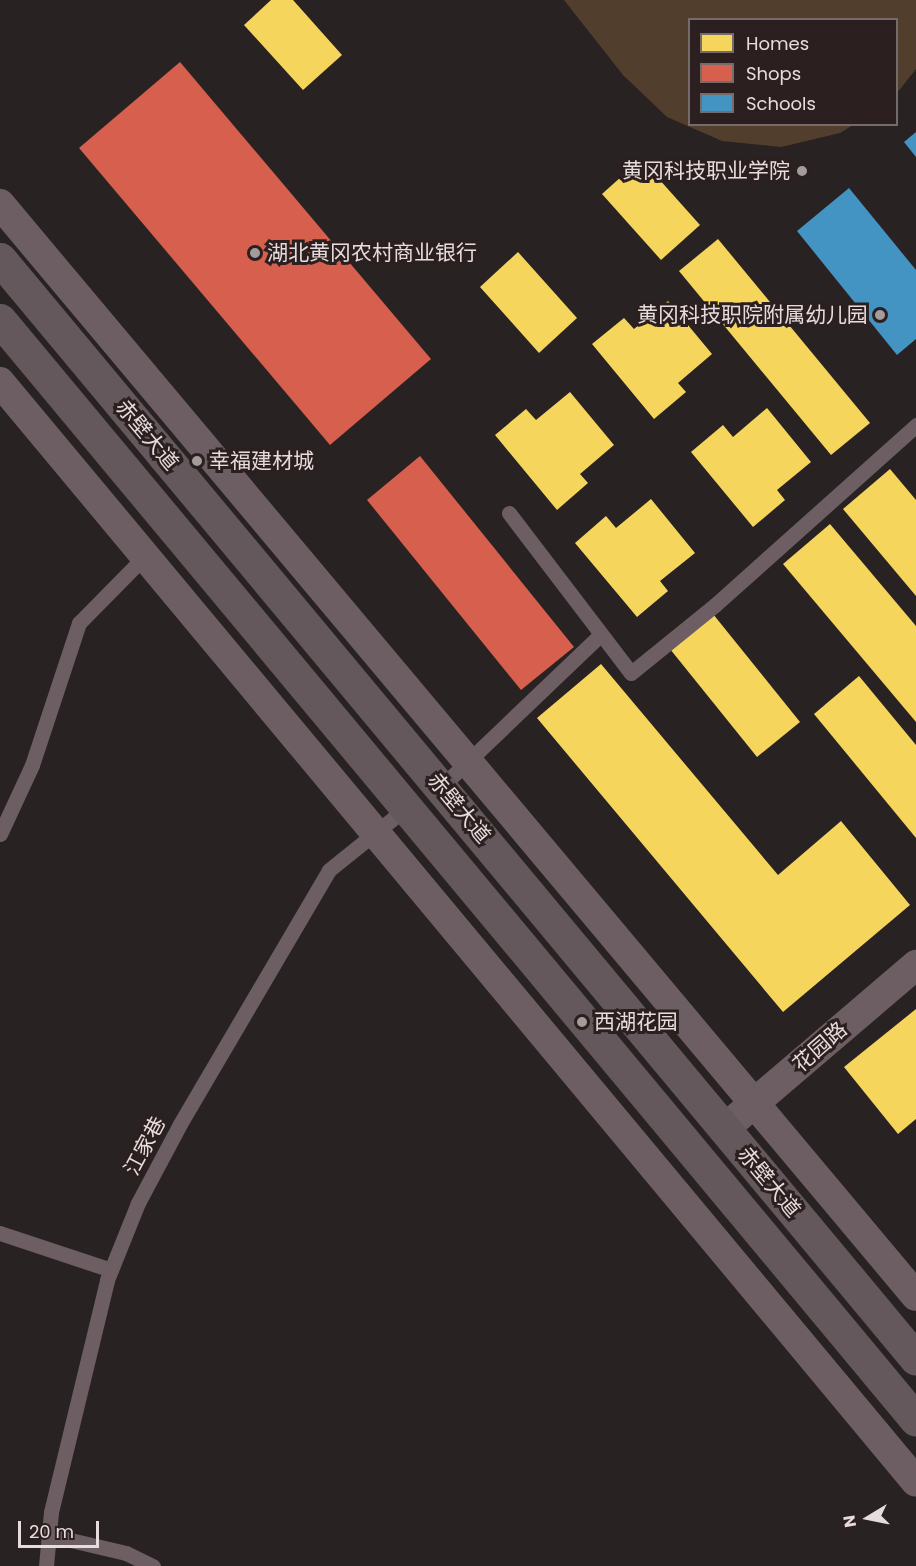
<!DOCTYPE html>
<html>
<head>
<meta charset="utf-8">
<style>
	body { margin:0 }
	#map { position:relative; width:916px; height:1566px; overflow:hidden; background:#292222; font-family:Poppins,"Noto Sans SC",sans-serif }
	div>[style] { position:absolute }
	.green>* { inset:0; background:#513e2d }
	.homes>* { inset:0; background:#f6d55c }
	.shops>* { inset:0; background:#d6604d }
	.schools>* { inset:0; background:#4393c3 }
	.lane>* { height:15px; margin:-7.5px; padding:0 7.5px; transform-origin:7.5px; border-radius:7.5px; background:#6c5e63 }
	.street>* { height:30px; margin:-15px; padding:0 15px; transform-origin:15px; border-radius:15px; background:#6c5e63 }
	.secondary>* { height:33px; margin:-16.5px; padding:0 16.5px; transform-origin:16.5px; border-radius:16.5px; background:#65585c }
	.dots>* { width:16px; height:16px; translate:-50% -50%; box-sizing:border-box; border:3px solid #2c1f1f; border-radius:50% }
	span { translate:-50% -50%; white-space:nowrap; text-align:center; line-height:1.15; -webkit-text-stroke:6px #2c1f1f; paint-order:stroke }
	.poi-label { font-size:21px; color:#e6dcdc }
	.right { translate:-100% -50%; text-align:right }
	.left { translate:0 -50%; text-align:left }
	.street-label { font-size:21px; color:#e6dcdc }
	.legend { position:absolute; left:688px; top:18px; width:210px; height:108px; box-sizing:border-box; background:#2c1f1f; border:2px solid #766b6b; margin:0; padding:8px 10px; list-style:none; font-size:18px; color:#e6dcdc }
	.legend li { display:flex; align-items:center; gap:12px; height:30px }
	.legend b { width:30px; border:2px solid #766b6b }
	.north { position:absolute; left:838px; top:1488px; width:60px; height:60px; -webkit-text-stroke:4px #2c1f1f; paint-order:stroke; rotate:260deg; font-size:16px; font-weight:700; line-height:24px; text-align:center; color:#e6dcdc }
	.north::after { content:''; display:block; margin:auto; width:21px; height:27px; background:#e6dcdc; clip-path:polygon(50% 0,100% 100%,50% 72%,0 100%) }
	.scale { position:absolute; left:18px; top:1521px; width:81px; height:27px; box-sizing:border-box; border:3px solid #e6dcdc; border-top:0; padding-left:8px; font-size:18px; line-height:21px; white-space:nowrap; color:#e6dcdc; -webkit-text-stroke:4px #2c1f1f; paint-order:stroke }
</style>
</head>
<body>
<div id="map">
	<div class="green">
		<i style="clip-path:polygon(564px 0,916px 0,916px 69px,897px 93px,896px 20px,690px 20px,690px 124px,853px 125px,840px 133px,781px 147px,722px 141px,667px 117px,623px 75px)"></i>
	</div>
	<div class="homes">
		<i style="clip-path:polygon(271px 0,293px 0,342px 55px,303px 90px,244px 25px)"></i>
		<i style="clip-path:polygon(641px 159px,700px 225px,661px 260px,602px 194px)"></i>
		<i style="clip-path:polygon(718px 239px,870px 423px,831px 455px,679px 271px)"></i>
		<i style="clip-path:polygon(518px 252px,577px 318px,539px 353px,480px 287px)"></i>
		<i style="clip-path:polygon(668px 301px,712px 354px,678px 383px,686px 392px,654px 419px,592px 344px,624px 318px,634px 329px)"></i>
		<i style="clip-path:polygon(570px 392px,614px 445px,580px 474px,588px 483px,557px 510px,495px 435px,526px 409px,536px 420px)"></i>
		<i style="clip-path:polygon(767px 408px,811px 462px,777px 490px,785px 500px,753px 527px,691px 452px,723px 425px,733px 437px)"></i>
		<i style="clip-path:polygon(890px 469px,916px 500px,916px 596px,843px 509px)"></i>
		<i style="clip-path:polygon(651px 499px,695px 553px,660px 581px,668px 591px,637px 617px,575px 543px,606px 516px,616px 528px)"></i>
		<i style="clip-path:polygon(830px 524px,916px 626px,916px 722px,783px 564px)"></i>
		<i style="clip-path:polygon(713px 614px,800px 722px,757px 757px,670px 649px)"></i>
		<i style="clip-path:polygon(601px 664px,778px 875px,841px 821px,910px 905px,783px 1012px,537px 718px)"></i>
		<i style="clip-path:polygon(859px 676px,916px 745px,916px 838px,814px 714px)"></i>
		<i style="clip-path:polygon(916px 1009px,916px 1119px,898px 1134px,844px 1067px)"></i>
	</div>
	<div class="shops">
		<i style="clip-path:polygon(180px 62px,431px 359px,330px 445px,79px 148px)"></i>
		<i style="clip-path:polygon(420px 456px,574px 647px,521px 690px,367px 500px)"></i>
	</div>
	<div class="schools">
		<i style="clip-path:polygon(916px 132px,916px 157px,904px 142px)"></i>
		<i style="clip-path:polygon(849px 188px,916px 270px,916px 339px,897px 355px,797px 231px)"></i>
	</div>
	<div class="lane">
		<i style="left:509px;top:513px;width:201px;rotate:52.7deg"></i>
		<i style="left:631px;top:673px;width:108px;rotate:-39deg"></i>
		<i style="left:715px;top:605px;width:270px;rotate:-41.8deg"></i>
		<i style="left:441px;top:787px;width:221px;rotate:-43.7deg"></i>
		<i style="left:0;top:834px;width:76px;rotate:-65.1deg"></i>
		<i style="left:32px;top:765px;width:150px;rotate:-71.7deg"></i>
		<i style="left:79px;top:623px;width:94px;rotate:-45.4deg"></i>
		<i style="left:0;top:1233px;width:117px;rotate:18.4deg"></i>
		<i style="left:49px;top:1535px;width:79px;rotate:13.2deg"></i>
		<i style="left:126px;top:1553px;width:30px;rotate:26deg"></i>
		<i style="left:46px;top:1566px;width:54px;rotate:-84.7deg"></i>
		<i style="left:51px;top:1512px;width:239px;rotate:-76.4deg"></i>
		<i style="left:107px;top:1280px;width:83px;rotate:-68.1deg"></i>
		<i style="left:138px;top:1203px;width:89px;rotate:-62deg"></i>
		<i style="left:180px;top:1124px;width:294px;rotate:-59.6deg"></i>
		<i style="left:329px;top:870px;width:99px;rotate:-38.8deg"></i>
	</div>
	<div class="street">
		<i style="left:0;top:204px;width:1425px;rotate:50.01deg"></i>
		<i style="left:0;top:382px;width:1431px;rotate:50.21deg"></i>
		<i style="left:724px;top:1129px;width:253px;rotate:-40.5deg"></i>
	</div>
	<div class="secondary">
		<i style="left:0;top:259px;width:1431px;rotate:50.21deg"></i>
		<i style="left:0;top:320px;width:1431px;rotate:50.21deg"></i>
	</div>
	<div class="dots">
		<i style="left:802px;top:171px;background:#a49b9b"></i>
		<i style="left:255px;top:253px;background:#a49b9b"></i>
		<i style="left:880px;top:315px;background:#a49b9b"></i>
		<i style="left:197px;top:461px;background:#a49b9b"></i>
		<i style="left:582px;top:1022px;background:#a49b9b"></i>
	</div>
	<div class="poi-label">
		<span class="right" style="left:790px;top:171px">黄冈科技职业学院</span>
		<span class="left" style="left:267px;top:253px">湖北黄冈农村商业银行</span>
		<span class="right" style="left:868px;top:315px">黄冈科技职院附属幼儿园</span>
		<span class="left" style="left:209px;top:461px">幸福建材城</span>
		<span class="left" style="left:594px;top:1022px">西湖花园</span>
	</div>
	<div class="street-label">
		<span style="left:147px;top:435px;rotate:50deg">赤壁大道</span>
		<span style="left:459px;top:808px;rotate:50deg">赤壁大道</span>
		<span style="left:820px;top:1047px;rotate:-41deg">花园路</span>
		<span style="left:145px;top:1146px;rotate:-62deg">江家巷</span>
		<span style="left:769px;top:1182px;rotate:50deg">赤壁大道</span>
	</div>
	<ul class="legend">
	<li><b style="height:16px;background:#f6d55c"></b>Homes</li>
	<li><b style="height:16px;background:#d6604d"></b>Shops</li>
	<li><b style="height:16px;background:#4393c3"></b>Schools</li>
	</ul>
	<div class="north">N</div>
	<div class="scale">20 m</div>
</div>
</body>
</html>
